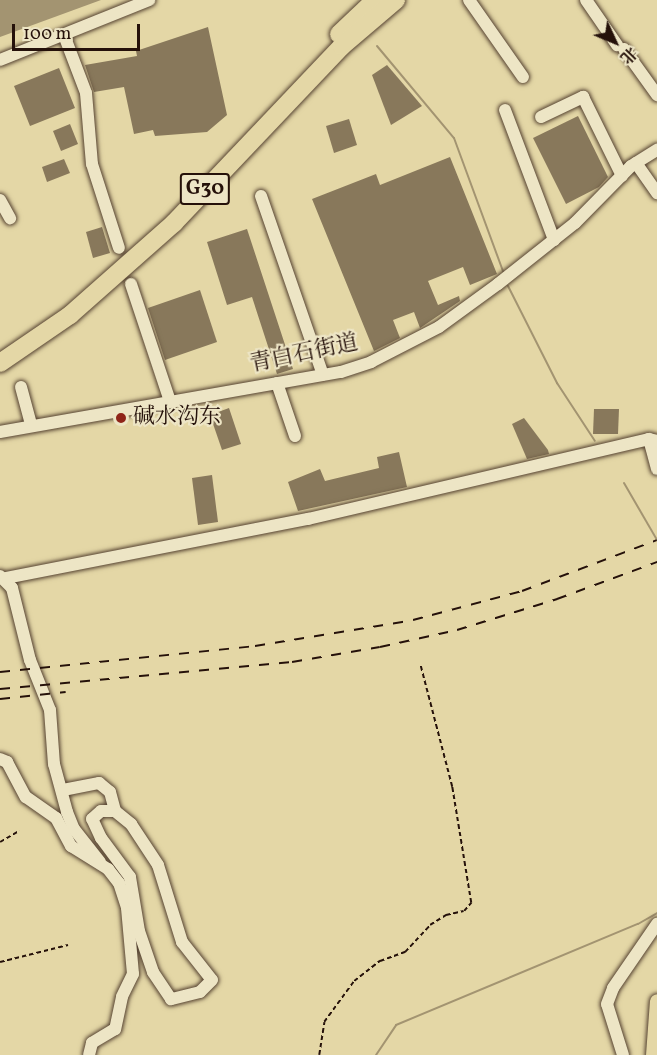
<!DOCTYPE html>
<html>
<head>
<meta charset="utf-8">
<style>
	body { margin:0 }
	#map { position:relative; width:657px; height:1055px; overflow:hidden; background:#e4d7a6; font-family:Vollkorn,"Noto Serif SC",serif }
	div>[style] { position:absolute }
	.water>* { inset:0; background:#a39471 }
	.stream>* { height:2px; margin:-1px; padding:0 1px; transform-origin:1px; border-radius:1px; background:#a39471 }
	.building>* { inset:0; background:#88785b }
	.path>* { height:1.5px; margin-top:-0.75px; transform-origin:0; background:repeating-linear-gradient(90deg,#25110a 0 4.5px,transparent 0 7.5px) }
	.roads { filter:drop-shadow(0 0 2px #554231) drop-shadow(0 0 2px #554231) }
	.minor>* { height:12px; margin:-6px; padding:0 6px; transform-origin:6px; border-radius:6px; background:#ede5c5 }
	.major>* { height:15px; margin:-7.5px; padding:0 7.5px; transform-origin:7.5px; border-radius:7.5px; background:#e4d7a6 }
	.highway>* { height:18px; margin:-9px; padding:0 9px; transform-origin:9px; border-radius:9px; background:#e4d7a6 }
	.rail>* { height:2px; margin-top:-1px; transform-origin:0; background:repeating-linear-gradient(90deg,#25110a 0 10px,transparent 0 20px) }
	.dots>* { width:16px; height:16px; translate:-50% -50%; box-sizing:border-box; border:3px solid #ede5c5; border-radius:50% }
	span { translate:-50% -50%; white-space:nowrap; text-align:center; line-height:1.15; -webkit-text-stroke:4.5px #ede5c5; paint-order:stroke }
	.shield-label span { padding:2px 4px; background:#ede5c5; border:2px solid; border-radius:4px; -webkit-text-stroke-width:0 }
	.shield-label { font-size:21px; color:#25110a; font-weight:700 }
	.street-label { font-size:22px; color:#25110a }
	.poi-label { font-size:22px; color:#25110a }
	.left { translate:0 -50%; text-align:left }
	.north { position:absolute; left:585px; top:12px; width:60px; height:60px; -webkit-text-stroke:4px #ede5c5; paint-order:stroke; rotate:134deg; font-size:16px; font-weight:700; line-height:24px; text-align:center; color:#25110a }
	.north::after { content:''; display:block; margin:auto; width:21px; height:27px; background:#25110a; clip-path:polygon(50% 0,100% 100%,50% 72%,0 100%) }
	.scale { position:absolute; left:12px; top:24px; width:128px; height:27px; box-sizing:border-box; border:3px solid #25110a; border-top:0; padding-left:8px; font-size:18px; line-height:21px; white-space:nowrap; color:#25110a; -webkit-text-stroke:4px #ede5c5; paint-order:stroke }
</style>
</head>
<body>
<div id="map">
	<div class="water">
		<i style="clip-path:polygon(0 0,101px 0,0 37px)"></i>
	</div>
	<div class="stream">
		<i style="left:377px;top:46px;width:120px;rotate:50.1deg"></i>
		<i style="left:454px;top:138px;width:142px;rotate:69.8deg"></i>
		<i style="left:508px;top:286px;width:109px;rotate:63.2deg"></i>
		<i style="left:557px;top:383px;width:69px;rotate:56.8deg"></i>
		<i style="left:624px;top:483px;width:66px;rotate:59.9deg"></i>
		<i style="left:376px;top:1055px;width:36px;rotate:-56deg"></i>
		<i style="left:396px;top:1025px;width:262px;rotate:-22.7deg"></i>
		<i style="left:638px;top:924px;width:22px;rotate:-30deg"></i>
	</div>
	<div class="building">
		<i style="clip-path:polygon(208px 27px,227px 115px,207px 132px,155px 136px,153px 130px,134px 134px,124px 87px,94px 92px,85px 65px,137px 56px,136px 51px)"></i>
		<i style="clip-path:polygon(387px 65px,422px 106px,391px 125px,372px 75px)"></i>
		<i style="clip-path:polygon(59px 68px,75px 108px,30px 126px,14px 86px)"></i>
		<i style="clip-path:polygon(578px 116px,608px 177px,599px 187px,566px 204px,533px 138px)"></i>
		<i style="clip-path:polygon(349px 119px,357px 145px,334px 153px,326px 126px)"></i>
		<i style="clip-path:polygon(70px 124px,78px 144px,61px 151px,53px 131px)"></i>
		<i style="clip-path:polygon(450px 157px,497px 274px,470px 285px,463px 267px,428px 281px,438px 305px,459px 296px,460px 301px,420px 328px,414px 312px,393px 320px,400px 338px,374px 351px,312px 199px,376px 174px,380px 185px)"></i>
		<i style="clip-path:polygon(64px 159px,70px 173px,47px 182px,42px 167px)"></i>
		<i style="clip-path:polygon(102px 227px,110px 253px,93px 258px,86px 232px)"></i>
		<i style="clip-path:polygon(247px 229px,293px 369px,277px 374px,252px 297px,227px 305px,207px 242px)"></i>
		<i style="clip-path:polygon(200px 290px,217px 342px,165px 360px,148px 308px)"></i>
		<i style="clip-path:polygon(229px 408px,241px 444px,222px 450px,210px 415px)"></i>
		<i style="clip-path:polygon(594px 409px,619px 409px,618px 434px,593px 434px)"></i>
		<i style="clip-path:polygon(524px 418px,548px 450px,549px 454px,527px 459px,512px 424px)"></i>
		<i style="clip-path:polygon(399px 452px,407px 487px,298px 511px,288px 482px,320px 469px,325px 481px,379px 468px,377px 457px)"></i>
		<i style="clip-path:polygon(212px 475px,218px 522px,198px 525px,192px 478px)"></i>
	</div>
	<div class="path">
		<i style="left:0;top:842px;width:22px;rotate:-30deg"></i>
		<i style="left:0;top:962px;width:70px;rotate:-14deg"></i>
		<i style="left:319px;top:1055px;width:33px;rotate:-81deg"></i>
		<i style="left:324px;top:1022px;width:51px;rotate:-53.8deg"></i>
		<i style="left:354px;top:981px;width:33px;rotate:-38deg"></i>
		<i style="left:380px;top:961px;width:27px;rotate:-20deg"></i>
		<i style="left:405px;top:952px;width:37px;rotate:-47deg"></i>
		<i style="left:430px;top:925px;width:19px;rotate:-32deg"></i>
		<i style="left:446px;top:915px;width:18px;rotate:-13deg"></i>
		<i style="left:464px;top:911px;width:11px;rotate:-49deg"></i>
		<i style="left:471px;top:903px;width:118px;rotate:-99.3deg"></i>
		<i style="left:452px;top:787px;width:127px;rotate:-104.6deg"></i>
	</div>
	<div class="roads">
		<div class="minor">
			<i style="left:469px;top:0;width:94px;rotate:55deg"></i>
			<i style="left:586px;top:0;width:55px;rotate:55.4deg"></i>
			<i style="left:64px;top:35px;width:62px;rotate:69.2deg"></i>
			<i style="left:86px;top:93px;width:71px;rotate:85.2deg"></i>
			<i style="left:92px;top:164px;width:88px;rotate:72.2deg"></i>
			<i style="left:624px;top:49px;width:57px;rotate:54.3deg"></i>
			<i style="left:0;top:60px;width:161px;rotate:-21.9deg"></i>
			<i style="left:505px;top:110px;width:139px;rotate:69.3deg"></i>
			<i style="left:541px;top:117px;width:47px;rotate:-25.5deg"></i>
			<i style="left:583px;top:97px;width:88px;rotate:63.7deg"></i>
			<i style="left:636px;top:163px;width:37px;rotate:55deg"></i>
			<i style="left:261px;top:196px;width:189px;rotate:70.9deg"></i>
			<i style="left:0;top:200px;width:21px;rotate:61deg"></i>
			<i style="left:131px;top:284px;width:123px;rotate:71.6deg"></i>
			<i style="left:277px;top:383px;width:56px;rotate:71.2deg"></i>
			<i style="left:21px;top:387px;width:39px;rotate:75deg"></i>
			<i style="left:0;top:432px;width:346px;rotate:-10deg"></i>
			<i style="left:341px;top:372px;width:32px;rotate:-18deg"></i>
			<i style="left:371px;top:362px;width:76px;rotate:-27.2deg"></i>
			<i style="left:439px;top:327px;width:73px;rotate:-36.1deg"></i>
			<i style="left:498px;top:284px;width:98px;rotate:-38.4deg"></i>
			<i style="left:575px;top:223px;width:80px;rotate:-45.5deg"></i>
			<i style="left:631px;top:166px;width:31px;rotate:-32deg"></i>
			<i style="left:649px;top:439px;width:31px;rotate:75deg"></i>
			<i style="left:0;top:576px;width:17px;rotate:45deg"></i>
			<i style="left:12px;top:588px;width:74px;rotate:76deg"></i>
			<i style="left:30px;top:660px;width:54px;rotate:68.2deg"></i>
			<i style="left:50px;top:710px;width:54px;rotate:85.8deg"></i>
			<i style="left:54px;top:764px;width:50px;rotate:74.8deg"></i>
			<i style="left:67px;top:812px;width:18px;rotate:68deg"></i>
			<i style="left:74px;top:829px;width:42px;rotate:51.8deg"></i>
			<i style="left:6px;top:578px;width:308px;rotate:-11.1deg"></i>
			<i style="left:308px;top:519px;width:350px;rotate:-13.2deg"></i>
			<i style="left:649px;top:439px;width:8px;rotate:14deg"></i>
			<i style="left:0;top:759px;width:8px;rotate:23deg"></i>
			<i style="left:7px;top:762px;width:40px;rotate:62deg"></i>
			<i style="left:26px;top:797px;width:37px;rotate:35deg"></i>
			<i style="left:56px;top:818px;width:32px;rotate:62deg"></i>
			<i style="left:71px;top:846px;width:44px;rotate:31.9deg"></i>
			<i style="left:108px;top:869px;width:18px;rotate:52deg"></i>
			<i style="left:119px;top:883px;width:26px;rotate:72deg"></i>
			<i style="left:127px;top:908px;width:66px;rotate:84.8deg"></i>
			<i style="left:133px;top:974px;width:25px;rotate:116deg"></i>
			<i style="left:122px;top:997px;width:33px;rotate:102deg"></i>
			<i style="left:115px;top:1029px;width:27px;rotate:149deg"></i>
			<i style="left:92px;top:1043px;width:12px;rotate:104deg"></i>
			<i style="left:63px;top:790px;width:37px;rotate:-11deg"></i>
			<i style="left:99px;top:783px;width:14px;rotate:39deg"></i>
			<i style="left:110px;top:792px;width:20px;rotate:75deg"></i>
			<i style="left:115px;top:811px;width:21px;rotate:39deg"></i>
			<i style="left:131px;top:824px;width:49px;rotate:56.6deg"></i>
			<i style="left:158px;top:865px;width:81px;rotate:72.7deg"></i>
			<i style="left:182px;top:942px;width:48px;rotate:51.7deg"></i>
			<i style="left:212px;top:980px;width:17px;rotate:135deg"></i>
			<i style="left:200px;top:992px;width:30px;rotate:166deg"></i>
			<i style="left:171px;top:999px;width:32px;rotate:-124deg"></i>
			<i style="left:153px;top:972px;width:43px;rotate:-108.9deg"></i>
			<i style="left:139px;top:931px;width:55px;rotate:-99.5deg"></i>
			<i style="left:130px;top:877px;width:49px;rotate:-126.6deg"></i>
			<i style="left:101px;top:838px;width:21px;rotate:-115deg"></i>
			<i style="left:92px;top:819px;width:12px;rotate:-42deg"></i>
			<i style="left:101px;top:811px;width:14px"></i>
			<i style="left:623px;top:1055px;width:53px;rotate:-107.4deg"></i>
			<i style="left:607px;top:1004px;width:17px;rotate:-69deg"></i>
			<i style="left:613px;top:988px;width:78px;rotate:-55.5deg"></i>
		</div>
		<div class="major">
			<i style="left:653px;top:1055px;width:54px;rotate:-85.8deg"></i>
		</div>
		<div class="highway">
			<i style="left:339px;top:34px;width:50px;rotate:-43.4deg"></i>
			<i style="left:0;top:363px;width:85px;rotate:-34.4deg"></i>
			<i style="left:70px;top:315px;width:139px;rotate:-41.5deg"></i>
			<i style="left:174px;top:223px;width:244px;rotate:-46.5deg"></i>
			<i style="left:342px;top:46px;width:71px;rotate:-40.4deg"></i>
		</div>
	</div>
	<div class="rail">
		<i style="left:0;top:672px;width:256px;rotate:-5.8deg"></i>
		<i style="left:255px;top:646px;width:160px;rotate:-9.3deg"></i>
		<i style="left:413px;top:620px;width:113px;rotate:-14.9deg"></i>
		<i style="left:522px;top:591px;width:144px;rotate:-20.7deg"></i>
		<i style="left:0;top:689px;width:293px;rotate:-5.3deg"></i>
		<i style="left:292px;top:662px;width:89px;rotate:-9.7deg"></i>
		<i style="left:380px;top:647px;width:79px;rotate:-12.4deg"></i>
		<i style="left:457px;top:630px;width:105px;rotate:-17.2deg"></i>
		<i style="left:557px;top:599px;width:107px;rotate:-20.3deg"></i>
		<i style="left:0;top:699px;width:66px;rotate:-6.1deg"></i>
	</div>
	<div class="dots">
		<i style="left:121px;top:418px;background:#8f2418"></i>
	</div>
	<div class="shield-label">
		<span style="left:205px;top:189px">G30</span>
	</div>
	<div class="street-label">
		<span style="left:304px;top:354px;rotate:-12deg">青白石街道</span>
	</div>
	<div class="poi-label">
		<span class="left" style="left:133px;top:418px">碱水沟东</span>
	</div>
	<div class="north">北</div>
	<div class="scale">100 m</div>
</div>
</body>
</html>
